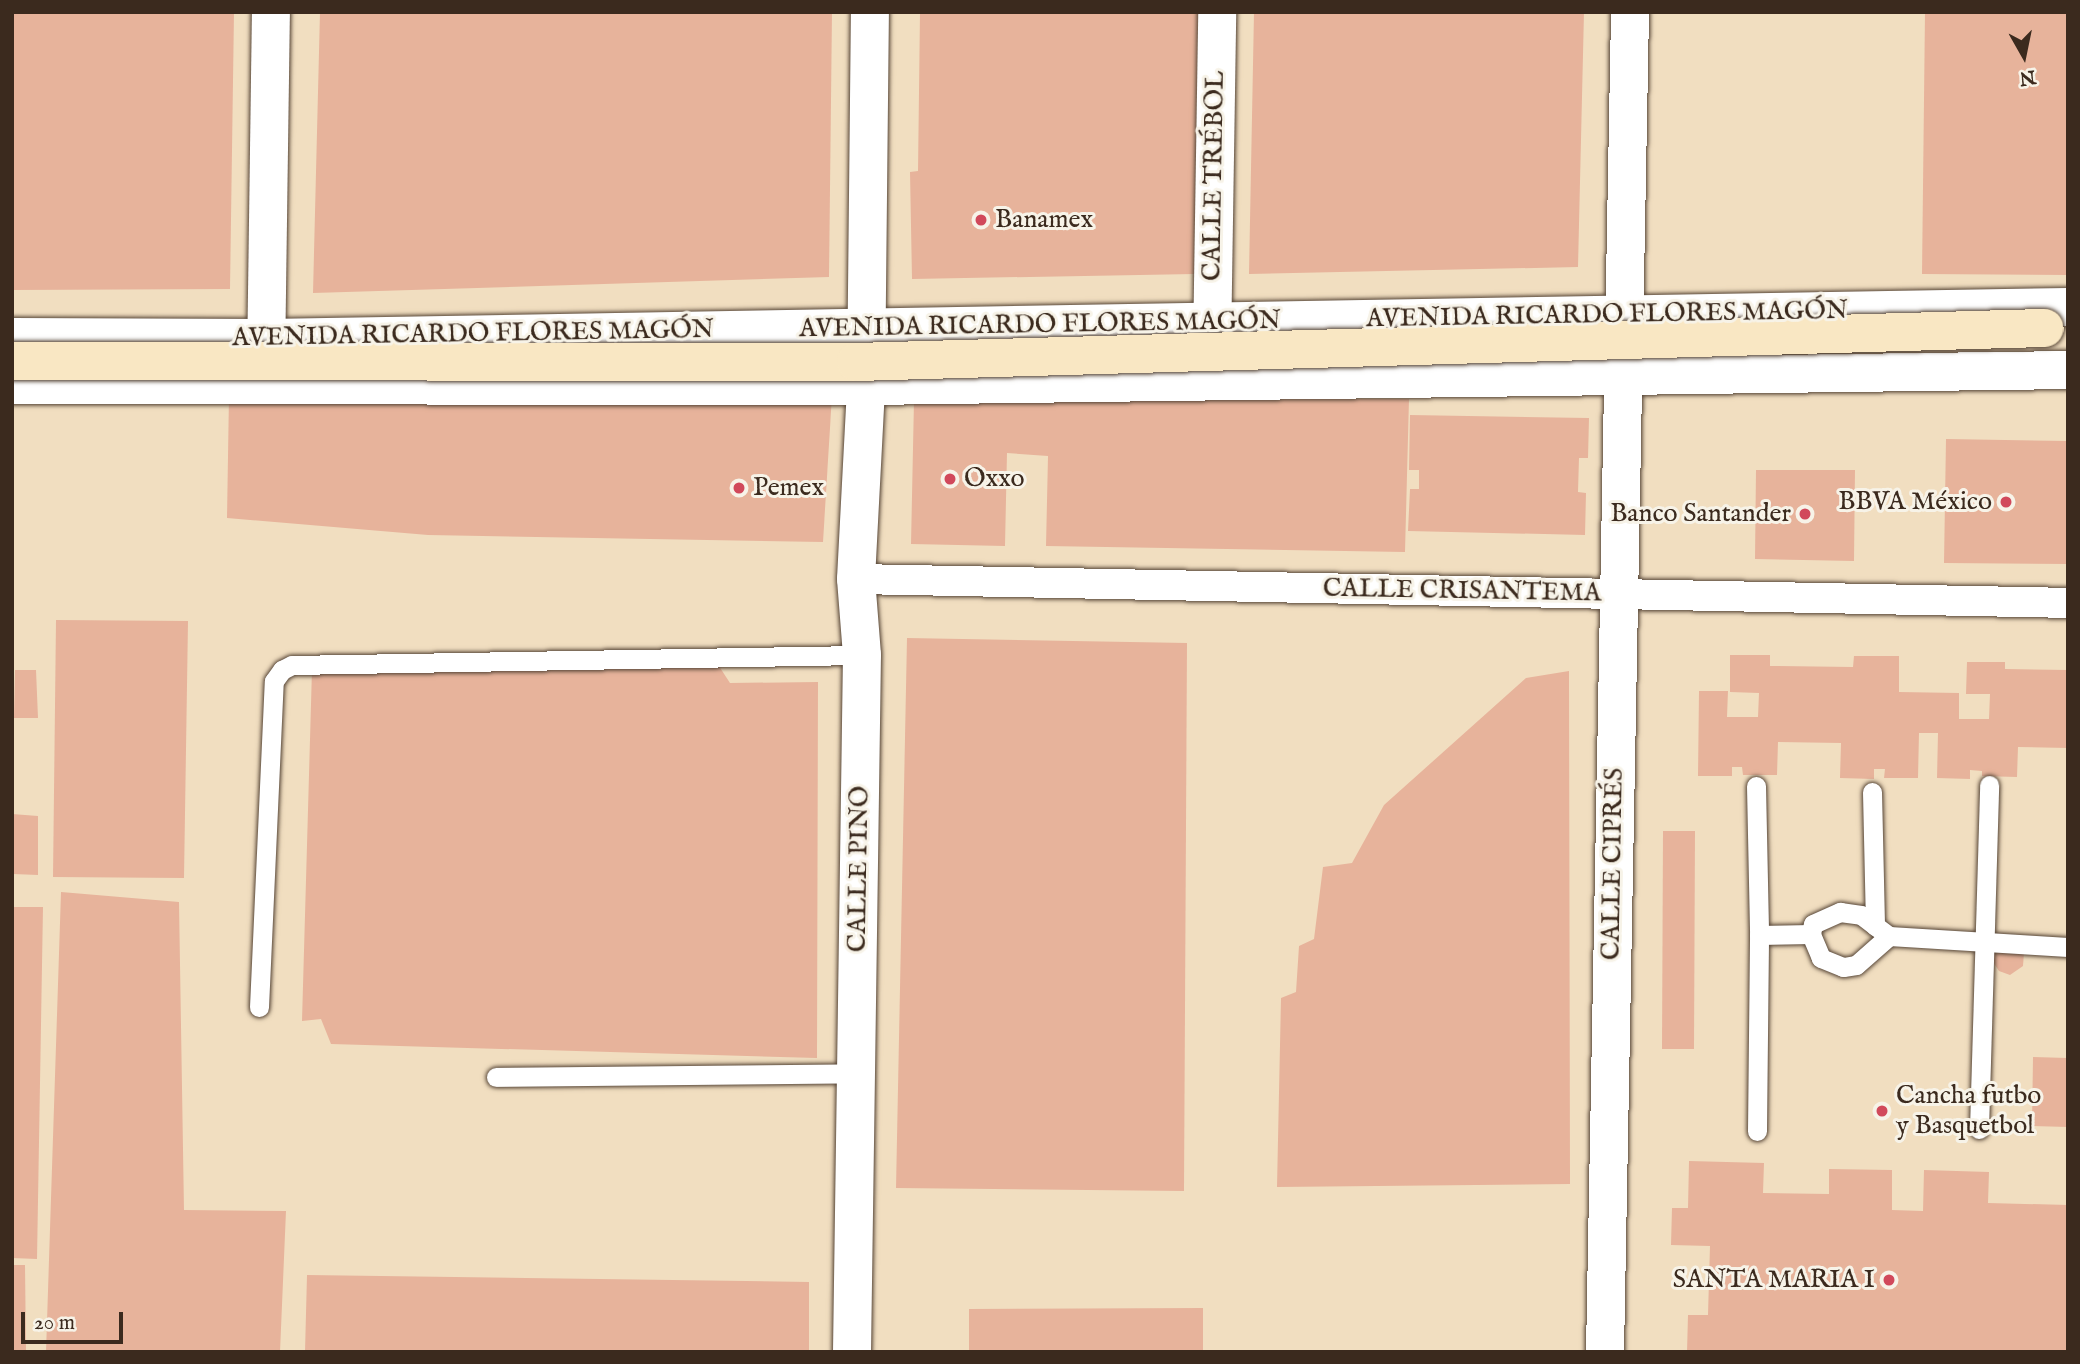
<!DOCTYPE html>
<html>
<head>
<meta charset="utf-8">
<style>
	body { margin:0 }
	#map { position:relative; width:2080px; height:1364px; overflow:hidden; background:#f1dec0; font-family:"IM FELL English",serif }
	div>[style] { position:absolute }
	.building>* { inset:0; background:#e7b39b }
	.roads { filter:drop-shadow(0 0 2px #564536) drop-shadow(0 0 2px #564536) }
	.service>* { height:19px; margin:-9.5px; padding:0 9.5px; transform-origin:9.5px; border-radius:9.5px; background:#fff }
	.pedestrian>* { height:30px; margin:-15px; padding:0 15px; transform-origin:15px; border-radius:15px; background:#fff }
	.minor>* { height:38px; margin:-19px; padding:0 19px; transform-origin:19px; border-radius:19px; background:#fff }
	.bridges { filter:drop-shadow(0 0 2px #564536) drop-shadow(0 0 2px #564536) }
	.secondary-bridge>* { height:38px; margin:-19px; padding:0 19px; transform-origin:19px; border-radius:19px; background:#f9e7c3 }
	.dots>* { width:19px; height:19px; translate:-50% -50%; box-sizing:border-box; border:4px solid #f7f3e8; border-radius:50% }
	span { translate:-50% -50%; white-space:nowrap; text-align:center; line-height:1.15; -webkit-text-stroke:6px #f7f3e8; paint-order:stroke }
	.street-label { font-size:26px; color:#3b2a1e }
	.poi-label { font-size:26px; color:#3b2a1e }
	.left { translate:0 -50%; text-align:left }
	.right { translate:-100% -50%; text-align:right }
	.frame { position:absolute; inset:0; border:14px solid #3b2a1e; pointer-events:none }
	.north { position:absolute; left:1989px; top:21px; width:70px; height:70px; -webkit-text-stroke:5px #f7f3e8; paint-order:stroke; rotate:171deg; font-size:19px; font-weight:700; line-height:28px; text-align:center; color:#3b2a1e }
	.north::after { content:''; display:block; margin:auto; width:24px; height:32px; background:#3b2a1e; clip-path:polygon(50% 0,100% 100%,50% 72%,0 100%) }
	.scale { position:absolute; left:21px; top:1312px; width:102px; height:32px; box-sizing:border-box; border:4px solid #3b2a1e; border-top:0; padding-left:9px; font-size:21px; line-height:24px; white-space:nowrap; color:#3b2a1e; -webkit-text-stroke:5px #f7f3e8; paint-order:stroke }
</style>
</head>
<body>
<div id="map">
	<div class="building">
		<i style="clip-path:polygon(12px 12px,234px 12px,230px 289px,12px 290px)"></i>
		<i style="clip-path:polygon(320px 12px,832px 12px,829px 277px,313px 293px)"></i>
		<i style="clip-path:polygon(920px 12px,1198px 12px,1194px 274px,912px 279px,910px 172px,918px 171px)"></i>
		<i style="clip-path:polygon(1254px 12px,1584px 12px,1578px 267px,1249px 274px)"></i>
		<i style="clip-path:polygon(1925px 12px,2068px 12px,2068px 275px,1922px 274px)"></i>
		<i style="clip-path:polygon(229px 395px,832px 395px,823px 542px,428px 535px,227px 518px)"></i>
		<i style="clip-path:polygon(1409px 399px,1405px 552px,1046px 546px,1048px 456px,1007px 453px,1005px 546px,911px 544px,914px 400px)"></i>
		<i style="clip-path:polygon(1410px 415px,1589px 418px,1588px 458px,1579px 458px,1578px 492px,1586px 493px,1585px 535px,1408px 531px,1410px 489px,1419px 489px,1419px 470px,1409px 470px)"></i>
		<i style="clip-path:polygon(1946px 439px,2068px 441px,2068px 564px,1944px 563px)"></i>
		<i style="clip-path:polygon(1756px 470px,1855px 470px,1854px 561px,1755px 559px)"></i>
		<i style="clip-path:polygon(56px 620px,188px 621px,184px 878px,53px 877px)"></i>
		<i style="clip-path:polygon(907px 638px,1187px 643px,1184px 1191px,896px 1188px)"></i>
		<i style="clip-path:polygon(1730px 655px,1770px 655px,1770px 666px,1853px 667px,1854px 656px,1899px 656px,1899px 692px,1959px 693px,1959px 719px,1989px 719px,1990px 694px,1966px 694px,1967px 662px,2005px 662px,2005px 669px,2068px 670px,2068px 748px,2018px 747px,2017px 777px,1982px 776px,1982px 771px,1970px 770px,1970px 779px,1937px 778px,1938px 733px,1919px 733px,1918px 778px,1884px 778px,1885px 769px,1874px 769px,1874px 779px,1840px 778px,1841px 743px,1778px 742px,1777px 775px,1743px 775px,1742px 767px,1732px 767px,1732px 776px,1698px 776px,1699px 691px,1728px 691px,1727px 717px,1758px 717px,1759px 693px,1730px 692px)"></i>
		<i style="clip-path:polygon(715px 660px,730px 683px,818px 682px,817px 1058px,331px 1044px,321px 1019px,302px 1021px,312px 669px)"></i>
		<i style="clip-path:polygon(15px 670px,36px 670px,38px 718px,14px 718px)"></i>
		<i style="clip-path:polygon(1569px 671px,1570px 1184px,1277px 1187px,1281px 998px,1296px 992px,1299px 946px,1314px 939px,1323px 867px,1352px 863px,1384px 805px,1526px 678px)"></i>
		<i style="clip-path:polygon(12px 814px,38px 816px,38px 875px,13px 874px)"></i>
		<i style="clip-path:polygon(1663px 831px,1695px 831px,1694px 1049px,1662px 1049px)"></i>
		<i style="clip-path:polygon(61px 892px,179px 902px,184px 1210px,286px 1211px,280px 1352px,46px 1352px)"></i>
		<i style="clip-path:polygon(13px 907px,43px 907px,37px 1259px,12px 1258px)"></i>
		<i style="clip-path:polygon(1994px 951px,2024px 952px,2023px 966px,2010px 975px,1999px 971px,1993px 962px)"></i>
		<i style="clip-path:polygon(2033px 1057px,2068px 1058px,2068px 1127px,2032px 1126px)"></i>
		<i style="clip-path:polygon(1689px 1161px,1764px 1163px,1763px 1193px,1829px 1194px,1829px 1169px,1892px 1170px,1892px 1210px,1923px 1211px,1924px 1170px,1989px 1172px,1988px 1203px,2068px 1205px,2068px 1352px,1687px 1352px,1688px 1315px,1708px 1315px,1710px 1246px,1671px 1245px,1672px 1208px,1688px 1208px)"></i>
		<i style="clip-path:polygon(12px 1265px,25px 1265px,26px 1352px,12px 1352px)"></i>
		<i style="clip-path:polygon(307px 1275px,809px 1282px,809px 1352px,305px 1352px)"></i>
		<i style="clip-path:polygon(1203px 1308px,1203px 1352px,969px 1352px,969px 1309px)"></i>
	</div>
	<div class="roads">
		<div class="service">
			<i style="left:1756px;top:786px;width:149px;rotate:88.8deg"></i>
			<i style="left:1872px;top:792px;width:134px;rotate:88.7deg"></i>
			<i style="left:1889px;top:936px;width:44px;rotate:138.7deg"></i>
			<i style="left:1856px;top:965px;width:13px;rotate:171deg"></i>
			<i style="left:1843px;top:967px;width:24px;rotate:-158deg"></i>
			<i style="left:1821px;top:958px;width:26px;rotate:-113deg"></i>
			<i style="left:1811px;top:934px;width:10px;rotate:-79deg"></i>
			<i style="left:1813px;top:924px;width:30px;rotate:-24deg"></i>
			<i style="left:1840px;top:912px;width:21px;rotate:8deg"></i>
			<i style="left:1861px;top:915px;width:35px;rotate:37deg"></i>
			<i style="left:1889px;top:936px;width:179px;rotate:3.5deg"></i>
			<i style="left:259px;top:1007px;width:326px;rotate:-87.4deg"></i>
			<i style="left:274px;top:681px;width:14px;rotate:-54deg"></i>
			<i style="left:282px;top:670px;width:11px;rotate:-27deg"></i>
			<i style="left:292px;top:665px;width:570px;rotate:-1.01deg"></i>
			<i style="left:496px;top:1077px;width:360px;rotate:-0.6deg"></i>
			<i style="left:1979px;top:1129px;width:344px;rotate:-88.3deg"></i>
			<i style="left:1757px;top:1131px;width:196px;rotate:-89.4deg"></i>
			<i style="left:1759px;top:935px;width:52px;rotate:-1.1deg"></i>
		</div>
		<div class="pedestrian">
			<i style="left:856px;top:579px;width:1212px;rotate:1.13deg"></i>
		</div>
		<div class="minor">
			<i style="left:12px;top:337px;width:255px;rotate:0.2deg"></i>
			<i style="left:267px;top:338px;width:1801px;rotate:-0.99deg"></i>
			<i style="left:1212px;top:347px;width:335px;rotate:-89.1deg"></i>
			<i style="left:266px;top:364px;width:352px;rotate:-89.2deg"></i>
			<i style="left:12px;top:385px;width:854px;rotate:0.07deg"></i>
			<i style="left:866px;top:386px;width:1202px;rotate:-0.76deg"></i>
			<i style="left:852px;top:1352px;width:697px;rotate:-89.18deg"></i>
			<i style="left:862px;top:655px;width:76px;rotate:-94.5deg"></i>
			<i style="left:856px;top:579px;width:193px;rotate:-87deg"></i>
			<i style="left:866px;top:386px;width:374px;rotate:-89.4deg"></i>
			<i style="left:1605px;top:1352px;width:1340px;rotate:-88.93deg"></i>
		</div>
	</div>
	<div class="bridges">
		<div class="secondary-bridge">
			<i style="left:12px;top:361px;width:844px;rotate:0.07deg"></i>
			<i style="left:856px;top:362px;width:1189px;rotate:-1.64deg"></i>
		</div>
	</div>
	<div class="dots">
		<i style="left:981px;top:220px;background:#d1495b"></i>
		<i style="left:950px;top:479px;background:#d1495b"></i>
		<i style="left:739px;top:488px;background:#d1495b"></i>
		<i style="left:2006px;top:502px;background:#d1495b"></i>
		<i style="left:1805px;top:514px;background:#d1495b"></i>
		<i style="left:1882px;top:1111px;background:#d1495b"></i>
		<i style="left:1889px;top:1280px;background:#d1495b"></i>
	</div>
	<div class="street-label">
		<span style="left:1214px;top:176px;rotate:-89deg">CALLE TRÉBOL</span>
		<span style="left:1607px;top:315px;rotate:-1deg">AVENIDA RICARDO FLORES MAGÓN</span>
		<span style="left:1040px;top:325px;rotate:-1deg">AVENIDA RICARDO FLORES MAGÓN</span>
		<span style="left:473px;top:334px;rotate:-1deg">AVENIDA RICARDO FLORES MAGÓN</span>
		<span style="left:1462px;top:591px;rotate:1deg">CALLE CRISANTEMA</span>
		<span style="left:1613px;top:864px;rotate:-89deg">CALLE CIPRÉS</span>
		<span style="left:859px;top:869px;rotate:-89deg">CALLE PINO</span>
	</div>
	<div class="poi-label">
		<span class="left" style="left:995px;top:220px">Banamex</span>
		<span class="left" style="left:964px;top:479px">Oxxo</span>
		<span class="left" style="left:753px;top:488px">Pemex</span>
		<span class="right" style="left:1992px;top:502px">BBVA México</span>
		<span class="right" style="left:1791px;top:514px">Banco Santander</span>
		<span class="left" style="left:1896px;top:1111px">Cancha futbo<br>y Basquetbol</span>
		<span class="right" style="left:1875px;top:1280px">SANTA MARIA I</span>
	</div>
	<div class="frame"></div>
	<div class="north">N</div>
	<div class="scale">20 m</div>
</div>
</body>
</html>
